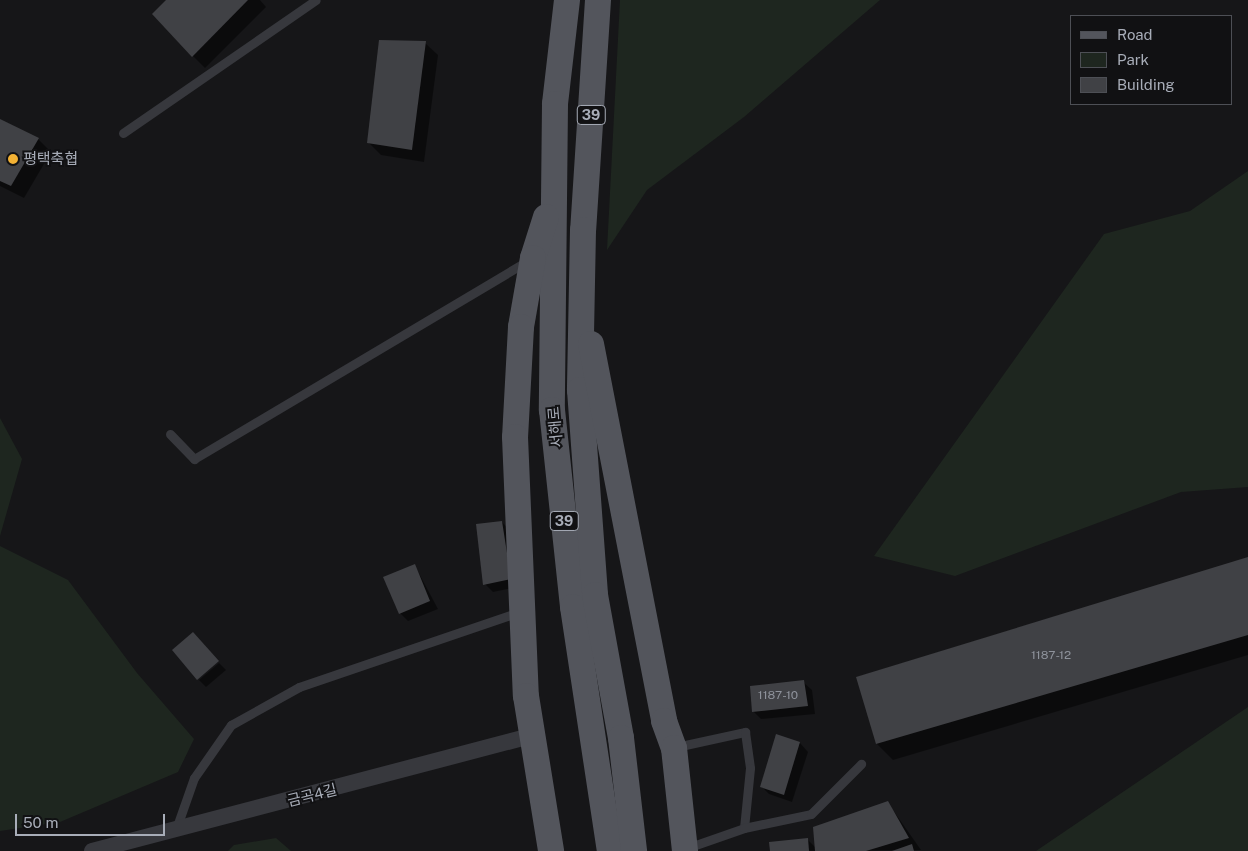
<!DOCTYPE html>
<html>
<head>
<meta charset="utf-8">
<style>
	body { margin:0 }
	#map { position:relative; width:1248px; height:851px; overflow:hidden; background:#161618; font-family:"Public Sans","Noto Sans KR",sans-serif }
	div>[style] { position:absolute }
	.green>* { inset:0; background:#1e261f }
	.shadow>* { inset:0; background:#0007 }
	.building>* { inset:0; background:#404145 }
	.service>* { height:9px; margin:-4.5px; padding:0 4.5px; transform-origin:4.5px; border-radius:4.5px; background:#37383d }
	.minor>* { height:16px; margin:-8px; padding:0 8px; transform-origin:8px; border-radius:8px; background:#37383d }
	.primary>* { height:26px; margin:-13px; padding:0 13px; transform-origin:13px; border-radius:13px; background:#53555c }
	.dots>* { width:14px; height:14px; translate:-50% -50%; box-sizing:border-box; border:2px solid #111113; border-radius:50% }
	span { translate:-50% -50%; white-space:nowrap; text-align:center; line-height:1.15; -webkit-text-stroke:4px #111113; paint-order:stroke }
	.number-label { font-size:12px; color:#8e929b }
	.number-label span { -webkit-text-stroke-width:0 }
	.shield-label span { padding:1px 4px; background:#111113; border:1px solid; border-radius:4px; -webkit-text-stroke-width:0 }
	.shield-label { font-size:14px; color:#a8adb8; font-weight:700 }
	.poi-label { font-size:15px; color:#a8adb8 }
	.left { translate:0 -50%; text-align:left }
	.street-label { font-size:15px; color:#a8adb8 }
	.legend { position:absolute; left:1070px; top:15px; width:162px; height:90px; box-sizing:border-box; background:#111113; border:1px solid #4d4f55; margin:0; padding:6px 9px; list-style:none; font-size:15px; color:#a8adb8 }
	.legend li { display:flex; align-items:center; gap:10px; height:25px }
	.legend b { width:25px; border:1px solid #4d4f55 }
	.scale { position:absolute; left:15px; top:814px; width:150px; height:22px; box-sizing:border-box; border:2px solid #a8adb8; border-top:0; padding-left:6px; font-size:15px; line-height:18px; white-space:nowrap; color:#a8adb8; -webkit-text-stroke:4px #111113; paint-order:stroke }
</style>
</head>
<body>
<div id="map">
	<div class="green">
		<i style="clip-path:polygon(620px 0,880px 0,744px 117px,647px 190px,607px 250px)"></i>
		<i style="clip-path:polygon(1248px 171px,1248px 487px,1181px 492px,955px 576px,874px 556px,1104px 234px,1190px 211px)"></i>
		<i style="clip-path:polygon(0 418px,22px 459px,0 536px)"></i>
		<i style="clip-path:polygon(0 546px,68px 580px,137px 673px,194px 739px,178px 772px,60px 822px,0 831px)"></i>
		<i style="clip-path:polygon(1248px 707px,1248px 851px,1036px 851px)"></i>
		<i style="clip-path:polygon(276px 838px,291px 851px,228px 851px,234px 845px)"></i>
	</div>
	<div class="shadow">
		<i style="clip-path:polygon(167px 0,260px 0,266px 7px,205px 68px,193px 56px)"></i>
		<i style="clip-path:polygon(425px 43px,438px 55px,424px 162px,381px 155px,369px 143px)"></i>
		<i style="clip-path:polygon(0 120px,38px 139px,51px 152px,24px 198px,0 186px)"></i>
		<i style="clip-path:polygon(502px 522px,510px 531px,518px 587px,493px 592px,485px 584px)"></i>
		<i style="clip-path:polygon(1248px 558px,1248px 655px,893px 760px,877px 744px,857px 677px)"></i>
		<i style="clip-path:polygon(415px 566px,438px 609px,408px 621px,400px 613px)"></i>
		<i style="clip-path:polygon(219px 663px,226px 670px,206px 687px,199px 680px)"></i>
		<i style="clip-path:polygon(803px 682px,812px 690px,815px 714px,761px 719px,753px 711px)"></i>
		<i style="clip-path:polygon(800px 743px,808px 752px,792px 802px,769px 794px,761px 786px)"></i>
		<i style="clip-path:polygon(888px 803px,921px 850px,771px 851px,807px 839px,816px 848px)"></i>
	</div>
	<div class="building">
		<i style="clip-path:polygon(166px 0,248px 0,192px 57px,152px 14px)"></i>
		<i style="clip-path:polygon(379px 40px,426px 41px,412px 150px,367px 143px)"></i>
		<i style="clip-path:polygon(0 119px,39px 138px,11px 186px,0 181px)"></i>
		<i style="clip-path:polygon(502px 521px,511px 579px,483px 585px,476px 524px)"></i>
		<i style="clip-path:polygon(1248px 557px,1248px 635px,876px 744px,856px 677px)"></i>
		<i style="clip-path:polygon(415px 564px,430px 601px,399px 614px,383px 577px)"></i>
		<i style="clip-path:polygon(193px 632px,219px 661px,197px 680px,172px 650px)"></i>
		<i style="clip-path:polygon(804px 680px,808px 706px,752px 712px,750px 686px)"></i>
		<i style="clip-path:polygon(776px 734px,800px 742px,784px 795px,760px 787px)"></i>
		<i style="clip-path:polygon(888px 801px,909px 838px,866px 851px,815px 851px,813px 827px)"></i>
		<i style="clip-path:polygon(808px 838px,809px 851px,770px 851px,769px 842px)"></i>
		<i style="clip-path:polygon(912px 844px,914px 851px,892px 851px)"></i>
	</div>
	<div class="service">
		<i style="left:123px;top:133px;width:234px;rotate:-34.6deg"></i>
		<i style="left:170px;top:434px;width:35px;rotate:46deg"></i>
		<i style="left:194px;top:459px;width:388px;rotate:-30.7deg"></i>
		<i style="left:676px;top:747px;width:71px;rotate:-12.3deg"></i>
		<i style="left:745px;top:732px;width:36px;rotate:82deg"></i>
		<i style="left:750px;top:768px;width:60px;rotate:95.7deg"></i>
		<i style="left:176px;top:829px;width:54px;rotate:-70.6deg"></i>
		<i style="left:194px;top:778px;width:65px;rotate:-55.1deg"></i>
		<i style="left:231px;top:725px;width:78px;rotate:-29.2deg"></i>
		<i style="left:299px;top:687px;width:232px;rotate:-18.8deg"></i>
		<i style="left:687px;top:848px;width:60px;rotate:-19.3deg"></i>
		<i style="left:744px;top:828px;width:68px;rotate:-11.8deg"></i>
		<i style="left:811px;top:814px;width:71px;rotate:-45deg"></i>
	</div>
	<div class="minor">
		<i style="left:92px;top:851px;width:454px;rotate:-14.7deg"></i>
	</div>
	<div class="primary">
		<i style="left:567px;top:0;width:105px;rotate:96.6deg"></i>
		<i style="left:555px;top:104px;width:306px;rotate:90.6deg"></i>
		<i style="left:552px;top:410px;width:198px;rotate:83.9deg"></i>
		<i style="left:573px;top:607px;width:247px;rotate:81.4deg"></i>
		<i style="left:598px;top:0;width:230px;rotate:93.7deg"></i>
		<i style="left:583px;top:230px;width:160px;rotate:91.1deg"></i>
		<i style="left:580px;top:390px;width:206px;rotate:85.8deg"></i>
		<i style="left:595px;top:595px;width:145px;rotate:79.7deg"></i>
		<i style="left:621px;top:738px;width:114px;rotate:83.4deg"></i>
		<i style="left:546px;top:217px;width:43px;rotate:107.6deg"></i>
		<i style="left:533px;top:258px;width:70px;rotate:99.9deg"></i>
		<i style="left:521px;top:327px;width:110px;rotate:93.1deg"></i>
		<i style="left:515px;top:437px;width:259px;rotate:87.6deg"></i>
		<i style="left:526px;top:696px;width:157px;rotate:80.8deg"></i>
		<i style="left:591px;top:344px;width:384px;rotate:79deg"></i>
		<i style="left:664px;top:721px;width:29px;rotate:70deg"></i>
		<i style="left:674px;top:748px;width:104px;rotate:83.9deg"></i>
	</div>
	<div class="dots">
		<i style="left:13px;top:159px;background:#f2b134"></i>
	</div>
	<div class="number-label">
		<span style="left:1051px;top:656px">1187-12</span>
		<span style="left:778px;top:696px">1187-10</span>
	</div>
	<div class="shield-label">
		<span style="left:591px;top:115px">39</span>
		<span style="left:564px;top:521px">39</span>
	</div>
	<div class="poi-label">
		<span class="left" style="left:23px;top:159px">평택축협</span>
	</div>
	<div class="street-label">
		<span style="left:555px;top:427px;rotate:-95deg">서해로</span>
		<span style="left:312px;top:795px;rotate:-14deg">금곡4길</span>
	</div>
	<ul class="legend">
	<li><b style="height:6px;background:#53555c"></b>Road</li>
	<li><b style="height:14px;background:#1e261f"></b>Park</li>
	<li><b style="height:14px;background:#404145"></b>Building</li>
	</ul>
	<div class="scale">50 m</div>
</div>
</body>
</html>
